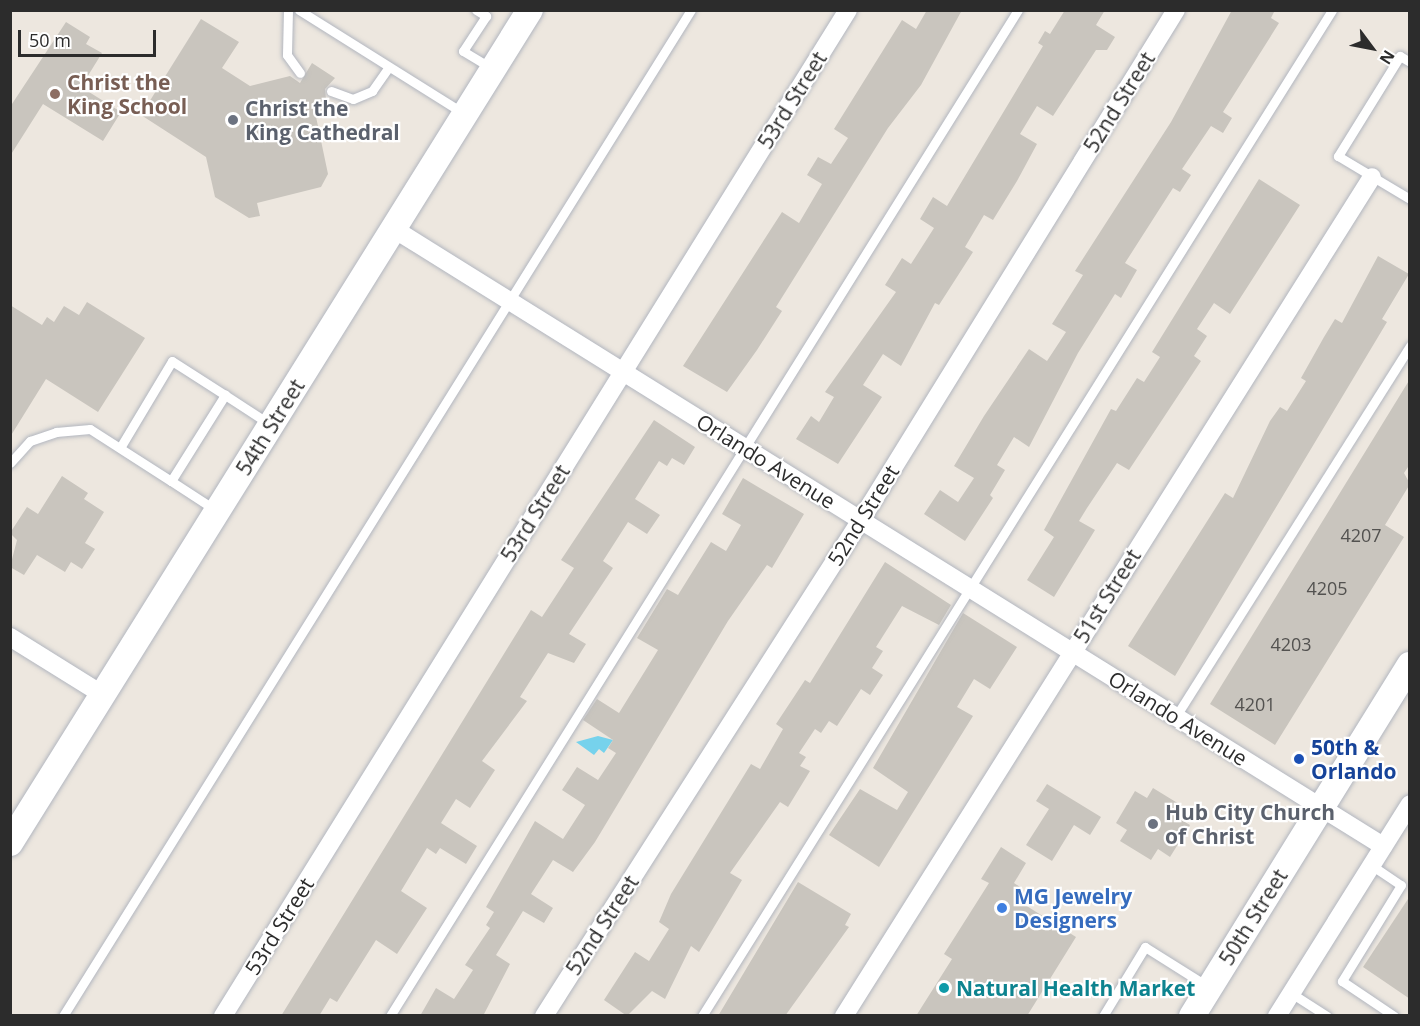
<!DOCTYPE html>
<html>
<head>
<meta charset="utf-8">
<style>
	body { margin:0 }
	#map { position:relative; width:1420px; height:1026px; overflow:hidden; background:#ede7df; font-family:"Open Sans",sans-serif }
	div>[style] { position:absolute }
	.water>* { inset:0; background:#76d2ec }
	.building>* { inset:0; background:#c9c5be }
	.roads { filter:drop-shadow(0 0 2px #b2b6bf) drop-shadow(0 0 2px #b2b6bf) }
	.lane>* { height:9px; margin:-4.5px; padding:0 4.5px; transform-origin:4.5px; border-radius:4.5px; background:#fff }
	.street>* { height:18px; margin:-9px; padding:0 9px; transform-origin:9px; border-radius:9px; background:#fff }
	.secondary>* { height:26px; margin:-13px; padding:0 13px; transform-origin:13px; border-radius:13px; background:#fff }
	.dots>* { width:16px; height:16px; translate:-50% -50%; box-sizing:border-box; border:3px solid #fff; border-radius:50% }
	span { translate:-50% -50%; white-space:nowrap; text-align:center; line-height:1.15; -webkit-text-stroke:4.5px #fff; paint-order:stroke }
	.number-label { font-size:18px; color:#535250 }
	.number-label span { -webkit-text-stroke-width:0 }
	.education-label { font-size:21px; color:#785e54; font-weight:700 }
	.left { translate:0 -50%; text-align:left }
	.street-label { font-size:21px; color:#2c2c2c }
	.worship-label { font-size:21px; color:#5b616d; font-weight:700 }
	.transit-label { font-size:21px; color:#164399; font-weight:700 }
	.shop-label { font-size:21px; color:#366cbe; font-weight:700 }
	.culture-label { font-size:21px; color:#0d838f; font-weight:700 }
	.frame { position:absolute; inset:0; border:12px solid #2c2c2c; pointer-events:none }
	.north { position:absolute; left:1342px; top:18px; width:60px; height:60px; -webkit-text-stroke:4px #fff; paint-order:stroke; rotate:122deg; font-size:16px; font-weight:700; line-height:24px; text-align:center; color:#2c2c2c }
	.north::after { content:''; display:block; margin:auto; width:21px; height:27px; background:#2c2c2c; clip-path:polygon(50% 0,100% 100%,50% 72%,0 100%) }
	.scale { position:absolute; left:18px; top:30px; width:138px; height:27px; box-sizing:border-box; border:3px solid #2c2c2c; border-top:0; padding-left:8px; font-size:18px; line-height:21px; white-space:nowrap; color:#2c2c2c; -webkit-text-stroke:4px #fff; paint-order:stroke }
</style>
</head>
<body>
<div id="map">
	<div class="water">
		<i style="clip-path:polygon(598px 736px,613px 740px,604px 753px,599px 749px,594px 755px,576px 742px)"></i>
	</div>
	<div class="building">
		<i style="clip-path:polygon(927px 10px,962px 10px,921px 85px,888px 128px,776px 307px,782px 311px,757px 350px,727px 392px,683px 366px,782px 212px,799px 223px,822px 184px,807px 175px,818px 157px,831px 164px,848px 138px,834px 129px,902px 20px,916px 29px)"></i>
		<i style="clip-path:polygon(1065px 10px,1105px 10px,1096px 25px,1115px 37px,1107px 50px,1096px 50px,1053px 116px,1037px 106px,1020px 134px,1037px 144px,1017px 181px,993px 220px,984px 215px,965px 247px,973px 252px,939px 305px,935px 303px,901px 366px,883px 354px,863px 385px,882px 397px,838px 464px,796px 439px,811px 416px,819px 422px,834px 397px,825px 392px,896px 292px,885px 285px,902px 258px,911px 264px,934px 228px,920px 219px,933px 197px,947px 206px,1043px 46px,1038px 43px,1045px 31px,1050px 34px)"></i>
		<i style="clip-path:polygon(1232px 10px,1275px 10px,1271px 18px,1279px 23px,1223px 112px,1232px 118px,1223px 133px,1211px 126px,1182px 169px,1191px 175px,1180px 192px,1173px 188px,1125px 263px,1137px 270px,1121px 298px,1115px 294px,1078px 353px,1029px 447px,1014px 437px,997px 465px,1005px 470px,990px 495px,993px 498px,965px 541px,924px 514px,940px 490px,958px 502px,974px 478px,954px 466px,984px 416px,1029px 349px,1047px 361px,1066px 332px,1052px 324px,1083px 275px,1075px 271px,1171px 122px)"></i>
		<i style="clip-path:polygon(201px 19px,239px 42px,222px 68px,250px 86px,290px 76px,300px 83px,312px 63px,335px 78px,325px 89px,327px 109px,315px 112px,328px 174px,321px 187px,257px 203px,260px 216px,249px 218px,215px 197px,206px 157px,141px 115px)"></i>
		<i style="clip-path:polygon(66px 22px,90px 37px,86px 44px,102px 53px,81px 87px,121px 112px,103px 141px,43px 104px,10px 156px,10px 107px)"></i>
		<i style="clip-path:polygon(1259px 179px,1300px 205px,1230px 314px,1214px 303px,1197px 329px,1207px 336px,1194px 356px,1201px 361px,1129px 470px,1117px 463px,1087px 508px,1079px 521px,1095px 530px,1054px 597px,1027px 580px,1054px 537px,1044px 530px,1111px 409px,1116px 411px,1137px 378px,1144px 382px,1160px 357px,1152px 352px)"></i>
		<i style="clip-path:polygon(1378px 256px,1409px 274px,1382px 319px,1387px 322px,1175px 676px,1128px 646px,1225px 493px,1233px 498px,1270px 421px,1280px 407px,1287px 411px,1306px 381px,1301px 378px,1324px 337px,1335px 319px,1342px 323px)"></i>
		<i style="clip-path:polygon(87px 302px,145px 338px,98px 412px,46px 379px,10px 437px,10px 305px,42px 325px,47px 317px,54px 322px,64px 306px,79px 315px)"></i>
		<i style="clip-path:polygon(1410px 379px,1410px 464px,1404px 473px,1410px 484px,1385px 525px,1404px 537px,1275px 745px,1210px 704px)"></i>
		<i style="clip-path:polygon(654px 420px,695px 447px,684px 465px,672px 458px,667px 466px,659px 461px,635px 499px,660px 515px,647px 534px,628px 522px,603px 561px,613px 568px,569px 634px,586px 644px,574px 663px,548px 653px,520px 697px,527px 701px,482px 761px,495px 770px,470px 808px,456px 799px,441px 823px,477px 846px,466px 864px,440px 848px,436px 854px,427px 848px,401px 891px,427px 908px,397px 954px,376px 940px,337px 1002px,330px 998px,319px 1016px,281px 1016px,531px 610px,542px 617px,574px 568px,561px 560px)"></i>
		<i style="clip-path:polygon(62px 476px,88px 493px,84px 499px,104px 512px,85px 543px,95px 549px,82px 569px,71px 562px,65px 572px,37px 555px,24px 575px,10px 567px,17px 540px,10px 533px,27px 507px,38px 514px)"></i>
		<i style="clip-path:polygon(743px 478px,804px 514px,772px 568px,767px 565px,728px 621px,595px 842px,573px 872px,553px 860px,531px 894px,553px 908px,544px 923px,523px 911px,496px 955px,510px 964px,483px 1016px,420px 1016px,436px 988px,454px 999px,473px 970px,465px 965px,490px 928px,486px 925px,494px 912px,486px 907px,535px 821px,563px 839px,585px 805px,562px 790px,577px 767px,598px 780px,616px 753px,608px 748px,613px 740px,583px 720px,597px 699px,619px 713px,658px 650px,637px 638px,667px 589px,678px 595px,711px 542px,726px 551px,741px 525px,722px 514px)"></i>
		<i style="clip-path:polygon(885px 562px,951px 605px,939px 625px,902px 606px,876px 647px,883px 651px,872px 668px,883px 675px,870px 695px,861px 689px,837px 726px,829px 721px,821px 733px,815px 729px,799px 753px,806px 757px,800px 766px,810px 771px,788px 807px,780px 802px,730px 873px,742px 880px,699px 952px,691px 946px,665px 999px,652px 991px,627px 1016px,604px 1000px,635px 952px,649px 961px,669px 929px,659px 922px,671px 894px,751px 764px,760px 769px,783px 729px,776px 724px,805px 680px,810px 683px)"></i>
		<i style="clip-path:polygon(963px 613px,1017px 647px,990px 689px,974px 679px,957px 707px,973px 716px,879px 867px,829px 835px,860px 789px,897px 810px,908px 792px,873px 768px)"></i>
		<i style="clip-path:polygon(1047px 784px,1101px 817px,1090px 835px,1074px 825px,1052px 861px,1026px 845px,1049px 809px,1036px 801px)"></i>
		<i style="clip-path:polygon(1153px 788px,1184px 807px,1178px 818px,1190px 825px,1170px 857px,1158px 849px,1151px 860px,1120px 841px,1127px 830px,1116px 823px,1135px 791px,1147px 798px)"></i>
		<i style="clip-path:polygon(1001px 847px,1026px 863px,1014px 883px,1020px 887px,1014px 898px,1076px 937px,1027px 1016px,916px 1016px,952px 959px,944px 954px,989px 883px,981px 879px)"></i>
		<i style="clip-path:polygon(798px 882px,851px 914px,845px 925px,849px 927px,785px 1016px,718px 1016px)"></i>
		<i style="clip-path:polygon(1410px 896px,1410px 999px,1363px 967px)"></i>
	</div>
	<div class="roads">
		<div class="lane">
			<i style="left:288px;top:10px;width:45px;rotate:91.3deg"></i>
			<i style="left:287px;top:55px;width:22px;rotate:54deg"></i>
			<i style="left:299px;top:10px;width:194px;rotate:32.1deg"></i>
			<i style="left:476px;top:10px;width:12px;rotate:31deg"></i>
			<i style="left:486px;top:16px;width:42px;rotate:123.3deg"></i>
			<i style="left:463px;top:51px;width:33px;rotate:31deg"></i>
			<i style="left:1410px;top:62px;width:12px;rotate:-149deg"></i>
			<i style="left:1400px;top:56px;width:118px;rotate:121.8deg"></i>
			<i style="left:1338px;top:156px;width:84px;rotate:30.8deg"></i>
			<i style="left:331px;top:91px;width:23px;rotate:20deg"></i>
			<i style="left:353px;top:99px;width:21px;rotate:-23deg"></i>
			<i style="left:372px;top:91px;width:29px;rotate:-55deg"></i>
			<i style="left:225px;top:395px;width:55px;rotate:33.1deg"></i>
			<i style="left:10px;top:463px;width:30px;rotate:-48deg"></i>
			<i style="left:30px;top:441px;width:28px;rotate:-19deg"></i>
			<i style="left:56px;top:432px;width:34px;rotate:-5deg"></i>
			<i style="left:90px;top:429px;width:96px;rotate:32.7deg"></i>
			<i style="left:171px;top:481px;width:102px;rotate:-57.9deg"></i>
			<i style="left:225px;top:395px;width:63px;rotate:-147.3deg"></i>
			<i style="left:172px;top:361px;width:101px;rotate:120.9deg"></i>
			<i style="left:171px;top:481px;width:55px;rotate:33.1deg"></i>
			<i style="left:1176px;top:716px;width:438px;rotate:-57.7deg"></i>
			<i style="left:1371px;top:865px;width:36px;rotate:34deg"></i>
			<i style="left:1401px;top:885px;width:113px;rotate:121.6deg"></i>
			<i style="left:1342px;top:981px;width:63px;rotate:33.9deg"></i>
			<i style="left:1291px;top:993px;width:43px;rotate:32.6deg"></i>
			<i style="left:63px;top:1016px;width:1186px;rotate:-58.03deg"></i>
			<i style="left:390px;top:1016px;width:1186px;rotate:-58.03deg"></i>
			<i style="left:702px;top:1016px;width:1187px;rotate:-57.94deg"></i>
			<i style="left:1103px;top:1016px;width:81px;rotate:-58.7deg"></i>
			<i style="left:1145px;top:947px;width:73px;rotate:32.2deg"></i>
		</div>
		<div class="street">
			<i style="left:394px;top:229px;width:1166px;rotate:31.96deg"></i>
			<i style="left:10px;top:637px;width:110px;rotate:31.9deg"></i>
			<i style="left:223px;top:1016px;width:1184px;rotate:-58.15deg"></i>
			<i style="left:544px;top:1016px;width:589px;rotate:-57.42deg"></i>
			<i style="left:861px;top:520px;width:599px;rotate:-58.3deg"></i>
			<i style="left:844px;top:1016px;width:991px;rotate:-57.82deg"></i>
			<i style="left:1277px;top:1016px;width:250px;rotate:-57.9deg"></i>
		</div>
		<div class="secondary">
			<i style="left:10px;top:843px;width:982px;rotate:-58.03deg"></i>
			<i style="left:1192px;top:1016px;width:413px;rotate:-58.2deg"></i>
		</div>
	</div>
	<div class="dots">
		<i style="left:55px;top:94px;background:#8d6e63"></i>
		<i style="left:233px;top:120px;background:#6b7280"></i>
		<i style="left:1299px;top:759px;background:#1a4fb4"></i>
		<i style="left:1153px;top:824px;background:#6b7280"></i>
		<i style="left:1002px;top:908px;background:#3f7fe0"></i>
		<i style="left:944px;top:988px;background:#0f9aa8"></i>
	</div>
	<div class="number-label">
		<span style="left:1361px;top:535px">4207</span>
		<span style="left:1327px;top:588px">4205</span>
		<span style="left:1291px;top:644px">4203</span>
		<span style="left:1255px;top:704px">4201</span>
	</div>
	<div class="education-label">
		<span class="left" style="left:67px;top:94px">Christ the<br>King School</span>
	</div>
	<div class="street-label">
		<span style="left:792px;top:100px;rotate:-58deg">53rd Street</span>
		<span style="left:1119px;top:102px;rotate:-58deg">52nd Street</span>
		<span style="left:270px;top:427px;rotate:-58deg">54th Street</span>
		<span style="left:766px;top:461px;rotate:32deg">Orlando Avenue</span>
		<span style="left:535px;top:513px;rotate:-58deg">53rd Street</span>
		<span style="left:863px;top:515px;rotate:-58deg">52nd Street</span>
		<span style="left:1107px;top:596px;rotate:-58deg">51st Street</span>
		<span style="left:1178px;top:718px;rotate:32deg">Orlando Avenue</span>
		<span style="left:1253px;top:917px;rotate:-58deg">50th Street</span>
		<span style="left:602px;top:925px;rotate:-57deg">52nd Street</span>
		<span style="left:279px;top:926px;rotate:-58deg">53rd Street</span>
	</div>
	<div class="worship-label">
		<span class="left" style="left:245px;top:120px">Christ the<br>King Cathedral</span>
		<span class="left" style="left:1165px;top:824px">Hub City Church<br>of Christ</span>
	</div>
	<div class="transit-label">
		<span class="left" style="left:1311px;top:759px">50th &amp;<br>Orlando</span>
	</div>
	<div class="shop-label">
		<span class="left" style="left:1014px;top:908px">MG Jewelry<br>Designers</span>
	</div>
	<div class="culture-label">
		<span class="left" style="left:956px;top:988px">Natural Health Market</span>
	</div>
	<div class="frame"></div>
	<div class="north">N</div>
	<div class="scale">50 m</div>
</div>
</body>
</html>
